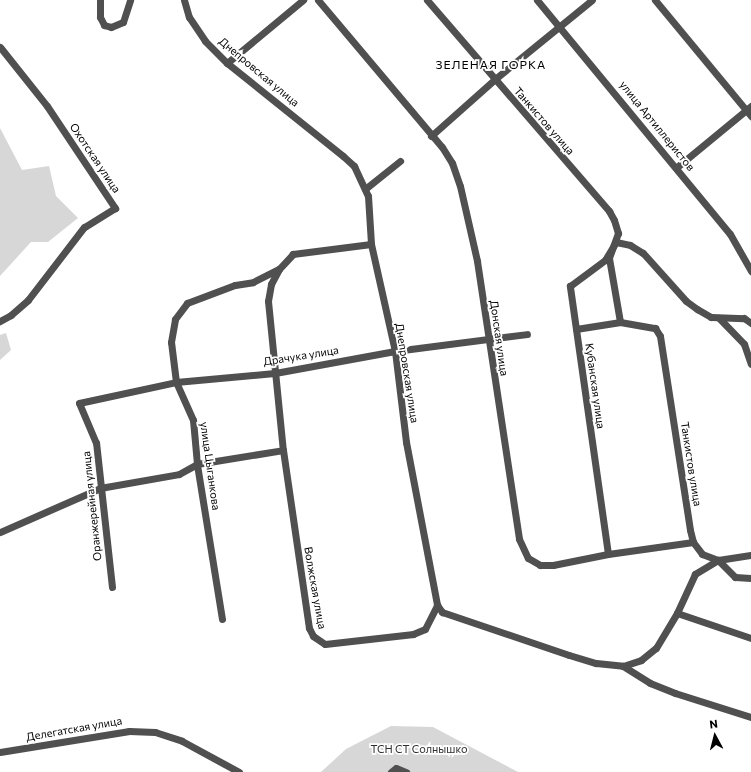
<!DOCTYPE html>
<html>
<head>
<meta charset="utf-8">
<style>
	body { margin:0 }
	#map { position:relative; width:751px; height:772px; overflow:hidden; background:#fff; font-family:Commissioner,sans-serif }
	div>[style] { position:absolute }
	.green>* { inset:0; background:#d7d7d7 }
	.street>* { height:7px; margin:-3.5px; padding:0 3.5px; transform-origin:3.5px; border-radius:3.5px; background:#505050 }
	span { translate:-50% -50%; white-space:nowrap; text-align:center; line-height:1.15; -webkit-text-stroke:3.5px #fff; paint-order:stroke }
	.street-label { font-size:11px; color:#000 }
	.park-label { font-size:11px; color:#2e2e2e }
	.neighbourhood-label { font-size:12px; color:#000; letter-spacing:1px }
	.north { position:absolute; left:695px; top:716px; width:40px; height:40px; -webkit-text-stroke:3px #fff; paint-order:stroke; rotate:353deg; font-size:11px; font-weight:700; line-height:16px; text-align:center; color:#000 }
	.north::after { content:''; display:block; margin:auto; width:14px; height:18px; background:#000; clip-path:polygon(50% 0,100% 100%,50% 72%,0 100%) }
</style>
</head>
<body>
<div id="map">
	<div class="green">
		<i style="clip-path:polygon(0 128px,22px 170px,49px 166px,56px 196px,78px 218px,48px 242px,31px 242px,0 276px)"></i>
		<i style="clip-path:polygon(6px 333px,11px 350px,0 360px,0 335px)"></i>
		<i style="clip-path:polygon(391px 726px,433px 727px,518px 772px,321px 772px,346px 749px)"></i>
	</div>
	<div class="street">
		<i style="left:100px;top:0;width:17px;rotate:90deg"></i>
		<i style="left:100px;top:17px;width:9px;rotate:63deg"></i>
		<i style="left:104px;top:25px;width:7px;rotate:16deg"></i>
		<i style="left:111px;top:27px;width:13px;rotate:-23deg"></i>
		<i style="left:123px;top:22px;width:23px;rotate:-72deg"></i>
		<i style="left:184px;top:0;width:18px;rotate:74deg"></i>
		<i style="left:189px;top:17px;width:29px;rotate:56deg"></i>
		<i style="left:205px;top:41px;width:31px;rotate:45deg"></i>
		<i style="left:227px;top:63px;width:149px;rotate:38.7deg"></i>
		<i style="left:343px;top:156px;width:15px;rotate:42deg"></i>
		<i style="left:354px;top:166px;width:33px;rotate:65deg"></i>
		<i style="left:368px;top:196px;width:48px;rotate:86.4deg"></i>
		<i style="left:371px;top:244px;width:110px;rotate:77.4deg"></i>
		<i style="left:395px;top:351px;width:92px;rotate:83.1deg"></i>
		<i style="left:406px;top:442px;width:166px;rotate:79.2deg"></i>
		<i style="left:437px;top:605px;width:9px;rotate:54deg"></i>
		<i style="left:442px;top:612px;width:134px;rotate:18.7deg"></i>
		<i style="left:569px;top:655px;width:28px;rotate:17deg"></i>
		<i style="left:596px;top:663px;width:27px;rotate:6deg"></i>
		<i style="left:623px;top:666px;width:19px;rotate:-18deg"></i>
		<i style="left:641px;top:660px;width:19px;rotate:-39deg"></i>
		<i style="left:656px;top:648px;width:41px;rotate:-59deg"></i>
		<i style="left:318px;top:0;width:192px;rotate:49.9deg"></i>
		<i style="left:442px;top:147px;width:19px;rotate:58deg"></i>
		<i style="left:452px;top:163px;width:24px;rotate:71deg"></i>
		<i style="left:460px;top:186px;width:77px;rotate:77.2deg"></i>
		<i style="left:477px;top:261px;width:281px;rotate:81.4deg"></i>
		<i style="left:519px;top:539px;width:21px;rotate:65deg"></i>
		<i style="left:528px;top:558px;width:14px;rotate:30deg"></i>
		<i style="left:540px;top:565px;width:13px"></i>
		<i style="left:553px;top:565px;width:56px;rotate:-11.3deg"></i>
		<i style="left:608px;top:554px;width:86px;rotate:-8deg"></i>
		<i style="left:427px;top:0;width:279px;rotate:49.2deg"></i>
		<i style="left:609px;top:211px;width:10px;rotate:61deg"></i>
		<i style="left:614px;top:220px;width:14px;rotate:73deg"></i>
		<i style="left:618px;top:233px;width:27px;rotate:110deg"></i>
		<i style="left:609px;top:258px;width:65px;rotate:80.2deg"></i>
		<i style="left:620px;top:322px;width:36px;rotate:10deg"></i>
		<i style="left:655px;top:328px;width:9px;rotate:58deg"></i>
		<i style="left:660px;top:336px;width:196px;rotate:81.2deg"></i>
		<i style="left:690px;top:530px;width:12px;rotate:76deg"></i>
		<i style="left:693px;top:542px;width:15px;rotate:53deg"></i>
		<i style="left:702px;top:554px;width:17px;rotate:21deg"></i>
		<i style="left:718px;top:560px;width:27px;rotate:149deg"></i>
		<i style="left:695px;top:574px;width:43px;rotate:114.8deg"></i>
		<i style="left:677px;top:613px;width:78px;rotate:18.7deg"></i>
		<i style="left:537px;top:0;width:303px;rotate:50.5deg"></i>
		<i style="left:730px;top:234px;width:43px;rotate:60.4deg"></i>
		<i style="left:655px;top:0;width:151px;rotate:50.4deg"></i>
		<i style="left:0;top:47px;width:75px;rotate:51.5deg"></i>
		<i style="left:47px;top:106px;width:123px;rotate:56.3deg"></i>
		<i style="left:115px;top:208px;width:36px;rotate:148deg"></i>
		<i style="left:84px;top:227px;width:92px;rotate:127.5deg"></i>
		<i style="left:28px;top:300px;width:23px;rotate:139deg"></i>
		<i style="left:11px;top:315px;width:13px;rotate:151deg"></i>
		<i style="left:227px;top:63px;width:99px;rotate:-39.7deg"></i>
		<i style="left:431px;top:136px;width:86px;rotate:-41.7deg"></i>
		<i style="left:495px;top:79px;width:125px;rotate:-39.2deg"></i>
		<i style="left:677px;top:167px;width:96px;rotate:-39.5deg"></i>
		<i style="left:365px;top:189px;width:45px;rotate:-38.7deg"></i>
		<i style="left:371px;top:244px;width:79px;rotate:172.7deg"></i>
		<i style="left:293px;top:254px;width:21px;rotate:133deg"></i>
		<i style="left:279px;top:269px;width:17px;rotate:118deg"></i>
		<i style="left:271px;top:284px;width:17px;rotate:100deg"></i>
		<i style="left:268px;top:301px;width:150px;rotate:84.3deg"></i>
		<i style="left:283px;top:450px;width:180px;rotate:81.7deg"></i>
		<i style="left:309px;top:628px;width:9px;rotate:63deg"></i>
		<i style="left:313px;top:636px;width:14px;rotate:34deg"></i>
		<i style="left:325px;top:644px;width:89px;rotate:-6.5deg"></i>
		<i style="left:413px;top:634px;width:13px;rotate:-23deg"></i>
		<i style="left:425px;top:629px;width:27px;rotate:-63deg"></i>
		<i style="left:719px;top:318px;width:36px;rotate:46deg"></i>
		<i style="left:744px;top:344px;width:21px;rotate:71deg"></i>
		<i style="left:576px;top:329px;width:45px;rotate:-9deg"></i>
		<i style="left:0;top:532px;width:109px;rotate:-23.7deg"></i>
		<i style="left:100px;top:488px;width:80px;rotate:-10deg"></i>
		<i style="left:179px;top:474px;width:21px;rotate:-29deg"></i>
		<i style="left:197px;top:464px;width:87px;rotate:-9.2deg"></i>
		<i style="left:608px;top:554px;width:271px;rotate:-98.1deg"></i>
		<i style="left:570px;top:286px;width:44px;rotate:-36.6deg"></i>
		<i style="left:605px;top:260px;width:21px;rotate:-59deg"></i>
		<i style="left:616px;top:242px;width:14px;rotate:12deg"></i>
		<i style="left:630px;top:245px;width:15px;rotate:32deg"></i>
		<i style="left:643px;top:253px;width:64px;rotate:48.1deg"></i>
		<i style="left:686px;top:301px;width:14px;rotate:36deg"></i>
		<i style="left:697px;top:309px;width:16px;rotate:30deg"></i>
		<i style="left:711px;top:317px;width:33px;rotate:2deg"></i>
		<i style="left:744px;top:318px;width:9px;rotate:36deg"></i>
		<i style="left:718px;top:560px;width:24px;rotate:45deg"></i>
		<i style="left:735px;top:577px;width:16px;rotate:4deg"></i>
		<i style="left:718px;top:560px;width:33px;rotate:-9deg"></i>
		<i style="left:112px;top:587px;width:145px;rotate:-96.3deg"></i>
		<i style="left:96px;top:443px;width:43px;rotate:-113deg"></i>
		<i style="left:79px;top:403px;width:99px;rotate:-12.2deg"></i>
		<i style="left:176px;top:382px;width:99px;rotate:-5.2deg"></i>
		<i style="left:275px;top:373px;width:122px;rotate:-10.4deg"></i>
		<i style="left:395px;top:351px;width:133px;rotate:-7.3deg"></i>
		<i style="left:222px;top:619px;width:157px;rotate:-99.2deg"></i>
		<i style="left:197px;top:464px;width:44px;rotate:-95.2deg"></i>
		<i style="left:193px;top:420px;width:42px;rotate:-114.1deg"></i>
		<i style="left:176px;top:382px;width:40px;rotate:-97.1deg"></i>
		<i style="left:171px;top:342px;width:23px;rotate:-80deg"></i>
		<i style="left:175px;top:319px;width:20px;rotate:-53deg"></i>
		<i style="left:187px;top:303px;width:51px;rotate:-20.6deg"></i>
		<i style="left:235px;top:285px;width:18px;rotate:-9deg"></i>
		<i style="left:253px;top:282px;width:29px;rotate:-27deg"></i>
		<i style="left:623px;top:666px;width:32px;rotate:32deg"></i>
		<i style="left:650px;top:683px;width:27px;rotate:22deg"></i>
		<i style="left:675px;top:693px;width:80px;rotate:17.5deg"></i>
		<i style="left:0;top:752px;width:131px;rotate:-9.2deg"></i>
		<i style="left:129px;top:731px;width:26px;rotate:2deg"></i>
		<i style="left:155px;top:732px;width:28px;rotate:18deg"></i>
		<i style="left:182px;top:741px;width:65px;rotate:28.5deg"></i>
		<i style="left:391px;top:772px;width:6px;rotate:-39deg"></i>
		<i style="left:396px;top:768px;width:11px;rotate:22deg"></i>
	</div>
	<div class="street-label">
		<span style="left:259px;top:72px;rotate:40deg">Днепровская улица</span>
		<span style="left:544px;top:121px;rotate:49deg">Танкистов улица</span>
		<span style="left:657px;top:126px;rotate:51deg">улица Артиллеристов</span>
		<span style="left:95px;top:158px;rotate:56deg">Охотская улица</span>
		<span style="left:499px;top:338px;rotate:82deg">Донская улица</span>
		<span style="left:301px;top:356px;rotate:-9deg">Драчука улица</span>
		<span style="left:407px;top:373px;rotate:81deg">Днепровская улица</span>
		<span style="left:595px;top:386px;rotate:82deg">Кубанская улица</span>
		<span style="left:691px;top:464px;rotate:81deg">Танкистов улица</span>
		<span style="left:210px;top:466px;rotate:82deg">улица Цыганкова</span>
		<span style="left:92px;top:506px;rotate:-96deg">Оранжерейная улица</span>
		<span style="left:315px;top:588px;rotate:80deg">Волжская улица</span>
		<span style="left:74px;top:729px;rotate:-10deg">Делегатская улица</span>
	</div>
	<div class="park-label">
		<span style="left:419px;top:749px">ТСН СТ Солнышко</span>
	</div>
	<div class="neighbourhood-label">
		<span style="left:491px;top:65px">ЗЕЛЕНАЯ ГОРКА</span>
	</div>
	<div class="north">N</div>
</div>
</body>
</html>
